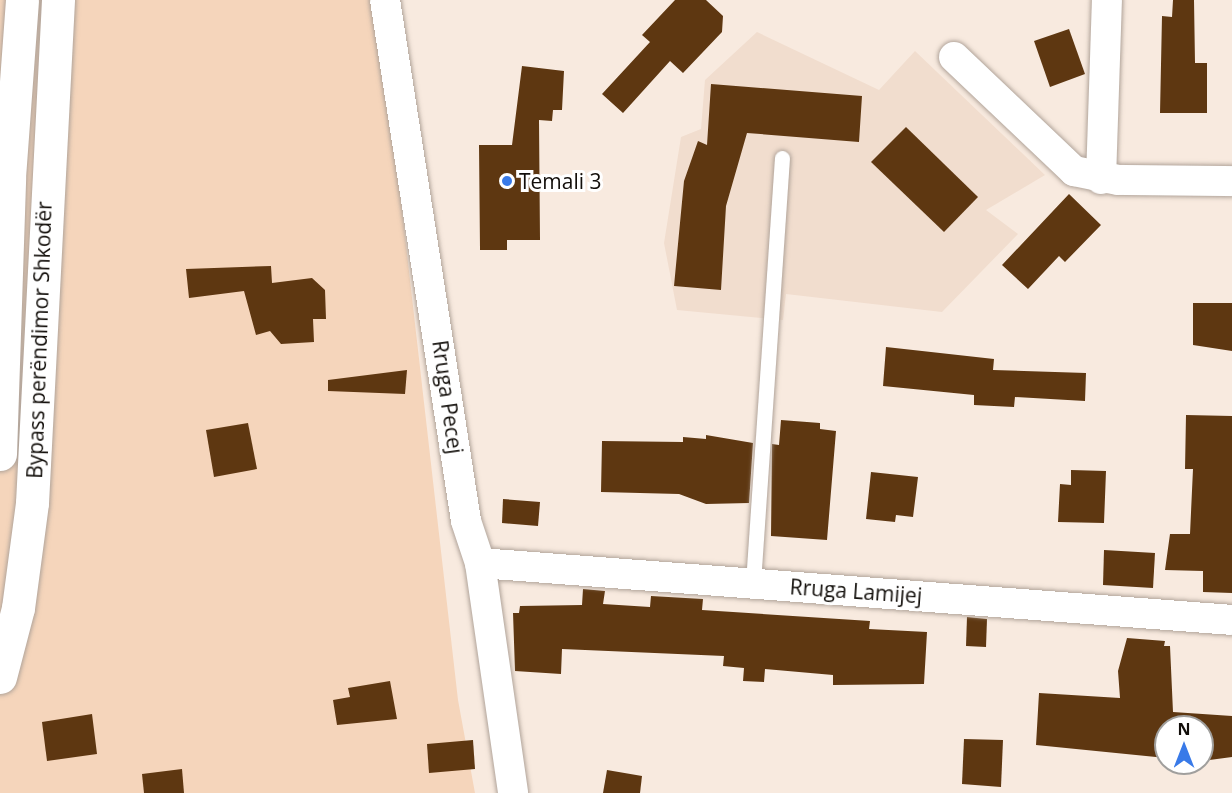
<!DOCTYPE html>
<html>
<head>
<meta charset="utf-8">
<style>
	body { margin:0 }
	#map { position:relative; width:1232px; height:793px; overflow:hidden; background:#f8eadf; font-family:"Open Sans",sans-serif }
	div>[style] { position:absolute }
	.built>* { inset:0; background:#f1ddce }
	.green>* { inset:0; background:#f5d5bb }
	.building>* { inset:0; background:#5e3711 }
	.roads { filter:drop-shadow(0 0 2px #b1a49a) drop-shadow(0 0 2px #b1a49a) }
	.service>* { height:15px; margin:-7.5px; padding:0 7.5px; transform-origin:7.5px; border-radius:7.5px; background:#fff }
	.minor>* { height:30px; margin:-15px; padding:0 15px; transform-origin:15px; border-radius:15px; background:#fff }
	.trunk>* { height:33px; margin:-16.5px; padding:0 16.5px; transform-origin:16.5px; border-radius:16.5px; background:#fff }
	.dots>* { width:16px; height:16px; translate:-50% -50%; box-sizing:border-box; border:3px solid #fff; border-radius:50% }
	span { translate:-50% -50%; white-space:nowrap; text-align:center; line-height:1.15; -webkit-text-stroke:6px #fff; paint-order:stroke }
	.poi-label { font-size:21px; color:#120e0a }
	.left { translate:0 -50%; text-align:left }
	.street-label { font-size:21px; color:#120e0a }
	.north { position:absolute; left:1154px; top:715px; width:60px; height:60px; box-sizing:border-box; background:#fff; border:2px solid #a09f9d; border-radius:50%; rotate:0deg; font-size:16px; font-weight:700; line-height:24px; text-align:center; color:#120e0a }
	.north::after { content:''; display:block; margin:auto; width:21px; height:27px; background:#397ae8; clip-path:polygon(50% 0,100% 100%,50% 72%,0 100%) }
</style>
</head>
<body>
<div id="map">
	<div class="built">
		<i style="clip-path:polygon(757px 32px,879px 90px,915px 51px,1045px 175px,986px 210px,1018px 234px,942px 312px,786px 294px,783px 320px,677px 310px,664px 243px,681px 137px,701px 129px,705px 80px)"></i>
	</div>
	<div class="green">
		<i style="clip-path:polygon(0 0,378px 0,458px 700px,475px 793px,0 793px)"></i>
	</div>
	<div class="building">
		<i style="clip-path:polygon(675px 0,706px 0,723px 16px,722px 32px,683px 73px,670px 61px,623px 113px,602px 94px,650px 42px,642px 35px)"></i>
		<i style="clip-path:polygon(1173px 0,1194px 0,1195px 63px,1207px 63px,1207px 113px,1160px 113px,1162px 16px,1172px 17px)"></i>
		<i style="clip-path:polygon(1069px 29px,1085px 74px,1050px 87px,1034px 41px)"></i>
		<i style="clip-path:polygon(522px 66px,564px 71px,562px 110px,553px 110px,552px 121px,539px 120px,540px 240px,507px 240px,507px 250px,480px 250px,479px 145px,512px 145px)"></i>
		<i style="clip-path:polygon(711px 84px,862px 96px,859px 142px,747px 133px,726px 206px,721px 290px,674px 286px,684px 181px,698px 141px,707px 145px)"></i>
		<i style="clip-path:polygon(906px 127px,978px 197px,944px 232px,871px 162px)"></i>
		<i style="clip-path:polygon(1069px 194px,1101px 225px,1065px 262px,1059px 256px,1028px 289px,1002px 265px)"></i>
		<i style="clip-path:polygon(271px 266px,272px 283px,312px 278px,325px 290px,326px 319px,313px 319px,314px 342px,281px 344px,270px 331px,256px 335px,244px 291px,189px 298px,186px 269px)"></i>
		<i style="clip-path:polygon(1193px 303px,1232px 303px,1232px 351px,1193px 345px)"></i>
		<i style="clip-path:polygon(886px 347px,994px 359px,993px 370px,1086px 373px,1085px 401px,1015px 397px,1014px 407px,974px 405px,974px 395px,883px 386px)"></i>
		<i style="clip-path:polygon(407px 370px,405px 394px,328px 391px,328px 380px)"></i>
		<i style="clip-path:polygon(1186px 415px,1232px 416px,1232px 593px,1203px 592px,1203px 571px,1165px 570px,1170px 534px,1190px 534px,1193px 469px,1185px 469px)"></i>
		<i style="clip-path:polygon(781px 420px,820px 423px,820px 429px,836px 431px,827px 540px,771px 536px,772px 444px,779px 445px)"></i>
		<i style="clip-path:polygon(248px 423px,257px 469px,214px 477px,206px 430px)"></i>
		<i style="clip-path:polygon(706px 435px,753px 443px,749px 503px,706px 504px,679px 494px,601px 492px,602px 441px,683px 442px,683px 437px,706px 439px)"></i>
		<i style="clip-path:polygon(1071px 470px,1106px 471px,1104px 523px,1058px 522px,1060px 484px,1071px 485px)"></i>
		<i style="clip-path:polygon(871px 472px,918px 477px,913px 517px,896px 515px,895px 522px,866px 519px)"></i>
		<i style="clip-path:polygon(503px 499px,540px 502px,538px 526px,502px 523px)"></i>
		<i style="clip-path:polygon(1104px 550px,1155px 553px,1153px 588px,1103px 585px)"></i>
		<i style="clip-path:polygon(583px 589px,605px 591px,603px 604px,650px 607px,651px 596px,703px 599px,702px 610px,870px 621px,869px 629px,927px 632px,924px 684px,833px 685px,833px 675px,765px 669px,764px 682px,743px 681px,744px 668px,723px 666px,724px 656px,562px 649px,561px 674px,515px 671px,513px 613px,519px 613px,520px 606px,582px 605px)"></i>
		<i style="clip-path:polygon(967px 617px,987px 619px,986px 647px,966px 646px)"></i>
		<i style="clip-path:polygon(1127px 638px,1165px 641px,1164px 646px,1170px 646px,1173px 712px,1232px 716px,1232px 757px,1202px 761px,1202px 727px,1166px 727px,1166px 758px,1036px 745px,1039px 693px,1120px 698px,1118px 671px)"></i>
		<i style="clip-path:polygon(390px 681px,397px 719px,337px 725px,333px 700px,350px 697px,348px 688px)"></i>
		<i style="clip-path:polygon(92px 714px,97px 754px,47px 761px,42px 722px)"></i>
		<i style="clip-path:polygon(964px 739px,1003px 740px,1001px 787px,962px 784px)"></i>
		<i style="clip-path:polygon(473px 740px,475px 769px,429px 773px,427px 744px)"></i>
		<i style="clip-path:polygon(182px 769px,184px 793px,144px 793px,142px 774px)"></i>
		<i style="clip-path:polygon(607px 770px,642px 776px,640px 793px,603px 793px)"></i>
	</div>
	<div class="roads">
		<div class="service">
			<i style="left:753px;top:583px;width:426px;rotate:-86.1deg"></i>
		</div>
		<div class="minor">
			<i style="left:385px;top:0;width:527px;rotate:81.16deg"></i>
			<i style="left:466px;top:521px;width:44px;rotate:71.6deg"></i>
			<i style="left:480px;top:563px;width:232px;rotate:81.8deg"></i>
			<i style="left:954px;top:57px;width:166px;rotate:43.5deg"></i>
			<i style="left:1074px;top:171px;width:45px;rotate:11.6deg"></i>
			<i style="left:1118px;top:180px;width:114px;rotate:0.5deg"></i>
			<i style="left:1101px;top:179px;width:179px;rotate:-88.1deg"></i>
			<i style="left:480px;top:563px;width:754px;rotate:4.33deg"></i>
		</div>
		<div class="trunk">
			<i style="left:0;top:454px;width:277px;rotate:-88.1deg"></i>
			<i style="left:9px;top:177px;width:177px;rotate:-85.8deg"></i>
			<i style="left:0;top:677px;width:71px;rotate:-75.4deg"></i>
			<i style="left:18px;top:608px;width:106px;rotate:-82.4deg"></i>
			<i style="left:32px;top:503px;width:504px;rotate:-87.04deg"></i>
		</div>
	</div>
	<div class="dots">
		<i style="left:507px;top:181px;background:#397ae8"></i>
	</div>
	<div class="poi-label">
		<span class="left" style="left:519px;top:181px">Temali 3</span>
	</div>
	<div class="street-label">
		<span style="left:39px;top:340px;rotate:-88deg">Bypass perëndimor Shkodër</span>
		<span style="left:448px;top:397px;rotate:82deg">Rruga Pecej</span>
		<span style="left:856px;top:591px;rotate:4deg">Rruga Lamijej</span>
	</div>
	<div class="north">N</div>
</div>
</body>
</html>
